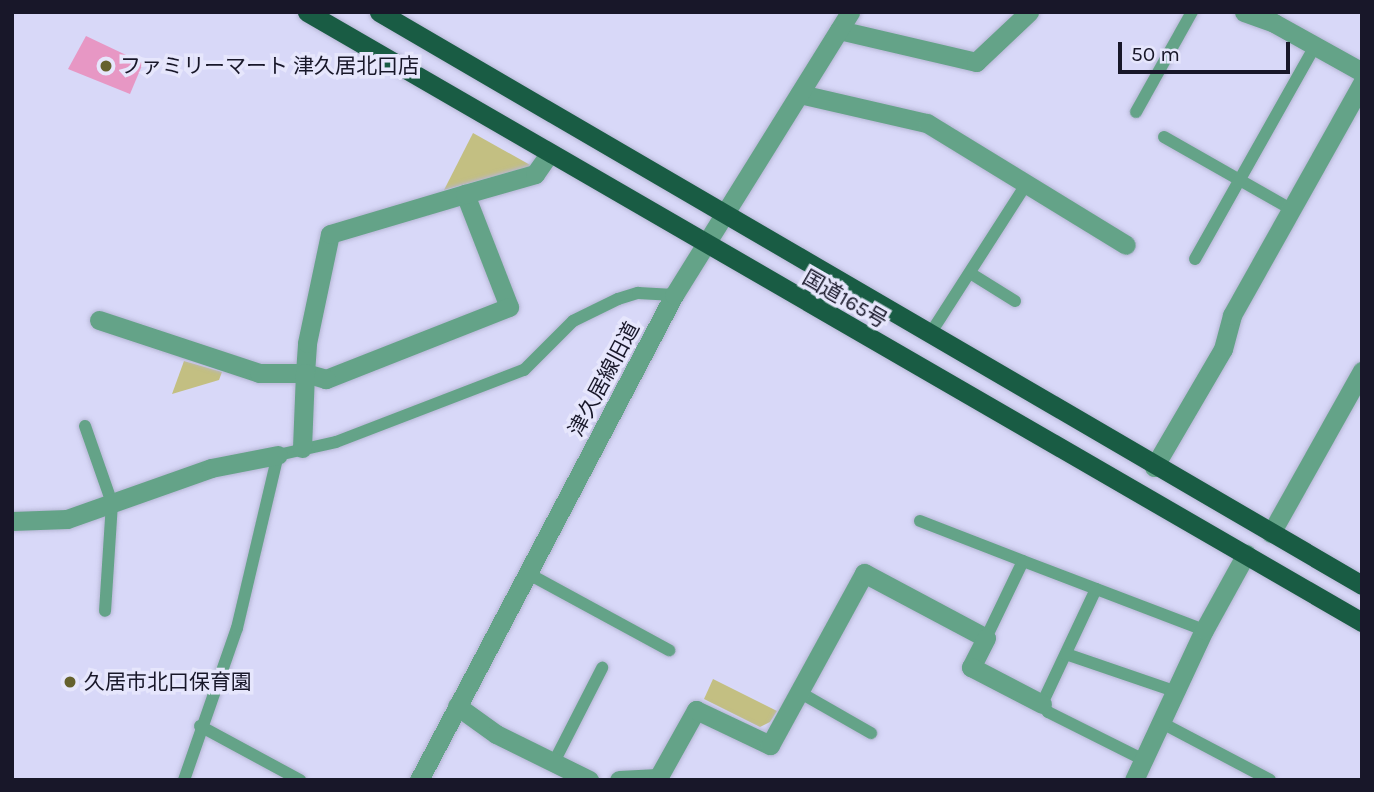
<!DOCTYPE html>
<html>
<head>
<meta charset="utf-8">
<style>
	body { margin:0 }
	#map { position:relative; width:1374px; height:792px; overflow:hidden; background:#d8d8f8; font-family:Karla,"Noto Sans JP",sans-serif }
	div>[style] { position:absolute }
	.green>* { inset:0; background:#c3bf82 }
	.building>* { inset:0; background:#e797c4 }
	.roads { filter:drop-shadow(0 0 2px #b5b5d3) drop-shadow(0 0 2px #b5b5d3) }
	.service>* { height:12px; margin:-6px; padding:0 6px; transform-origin:6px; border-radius:6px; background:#64a388 }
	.minor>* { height:19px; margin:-9.5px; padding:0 9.5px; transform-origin:9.5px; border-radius:9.5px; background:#64a388 }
	.tertiary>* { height:19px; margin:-9.5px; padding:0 9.5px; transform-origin:9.5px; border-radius:9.5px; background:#64a388 }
	.trunk>* { height:19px; margin:-9.5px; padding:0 9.5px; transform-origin:9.5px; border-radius:9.5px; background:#195c44 }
	.dots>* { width:19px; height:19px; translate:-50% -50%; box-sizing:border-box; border:4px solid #e6e6fc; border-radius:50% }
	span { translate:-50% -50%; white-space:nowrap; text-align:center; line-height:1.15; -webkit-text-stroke:7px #e6e6fc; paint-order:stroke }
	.poi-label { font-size:21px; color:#181729 }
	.left { translate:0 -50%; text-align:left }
	.street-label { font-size:21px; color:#181729 }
	.frame { position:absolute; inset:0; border:14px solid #181729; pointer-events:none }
	.scale { position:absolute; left:1118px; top:42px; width:172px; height:32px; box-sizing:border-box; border:4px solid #181729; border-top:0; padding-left:9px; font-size:21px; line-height:24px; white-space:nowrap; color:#181729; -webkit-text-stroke:5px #e6e6fc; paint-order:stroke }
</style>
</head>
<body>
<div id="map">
	<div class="green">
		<i style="clip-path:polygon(473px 133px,532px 166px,444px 190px)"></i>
		<i style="clip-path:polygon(184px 361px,222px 372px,219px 380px,172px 394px)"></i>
		<i style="clip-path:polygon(713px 679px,777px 711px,770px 722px,760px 727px,704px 699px)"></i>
	</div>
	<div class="building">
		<i style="clip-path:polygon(86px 36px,143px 63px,130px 94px,68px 69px)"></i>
	</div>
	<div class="roads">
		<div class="service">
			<i style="left:1136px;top:112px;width:115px;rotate:-60.8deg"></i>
			<i style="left:1164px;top:137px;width:146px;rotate:29.6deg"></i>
			<i style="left:1195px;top:259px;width:244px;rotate:-60.6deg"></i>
			<i style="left:970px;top:273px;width:53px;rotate:31.9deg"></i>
			<i style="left:930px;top:334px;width:179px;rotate:-57.3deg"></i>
			<i style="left:85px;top:426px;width:82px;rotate:70.7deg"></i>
			<i style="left:112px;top:503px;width:108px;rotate:93.7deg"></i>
			<i style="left:920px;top:521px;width:110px;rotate:21.2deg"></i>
			<i style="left:527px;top:573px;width:162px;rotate:28.5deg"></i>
			<i style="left:1096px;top:589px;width:127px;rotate:115.2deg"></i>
			<i style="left:1042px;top:704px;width:10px;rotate:53deg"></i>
			<i style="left:1048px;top:712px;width:107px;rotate:26.6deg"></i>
			<i style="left:986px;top:638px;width:85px;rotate:-64.3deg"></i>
			<i style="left:1023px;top:561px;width:194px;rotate:20.9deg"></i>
			<i style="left:1066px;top:654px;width:117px;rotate:18.9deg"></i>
			<i style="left:799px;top:692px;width:83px;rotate:29.7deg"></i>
			<i style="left:1162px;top:723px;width:122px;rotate:27.8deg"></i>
			<i style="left:200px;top:726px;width:114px;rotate:28.4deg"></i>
			<i style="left:554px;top:762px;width:106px;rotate:-62.9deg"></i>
			<i style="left:184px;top:780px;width:161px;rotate:-70.8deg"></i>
			<i style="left:237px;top:628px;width:178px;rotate:-76.7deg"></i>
			<i style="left:278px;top:455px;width:59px;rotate:-12.6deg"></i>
			<i style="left:336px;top:442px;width:201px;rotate:-21deg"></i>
			<i style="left:524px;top:370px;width:69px;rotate:-45deg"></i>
			<i style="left:573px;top:321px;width:50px;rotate:-26.1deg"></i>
			<i style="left:618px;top:299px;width:21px;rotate:-17deg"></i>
			<i style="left:638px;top:293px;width:36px;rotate:3deg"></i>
		</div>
		<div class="minor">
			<i style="left:1244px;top:12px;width:32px;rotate:20deg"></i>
			<i style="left:1274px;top:23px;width:101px;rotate:29.1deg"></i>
			<i style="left:839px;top:30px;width:141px;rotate:13.1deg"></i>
			<i style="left:976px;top:62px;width:73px;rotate:-43.3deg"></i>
			<i style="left:800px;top:94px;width:130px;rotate:12.9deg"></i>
			<i style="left:927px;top:123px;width:233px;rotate:31.5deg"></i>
			<i style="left:465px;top:194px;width:121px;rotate:68.7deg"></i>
			<i style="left:509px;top:307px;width:197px;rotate:158.5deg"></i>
			<i style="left:326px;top:379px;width:22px;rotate:-164deg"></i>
			<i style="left:305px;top:373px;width:30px;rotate:-86deg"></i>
			<i style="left:307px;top:343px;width:111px;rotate:-78.1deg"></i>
			<i style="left:330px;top:234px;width:141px;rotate:-16.5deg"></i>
			<i style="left:465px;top:194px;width:73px;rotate:-15.9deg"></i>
			<i style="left:535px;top:174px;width:24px;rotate:-55deg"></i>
			<i style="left:99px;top:320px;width:169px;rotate:18.3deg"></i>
			<i style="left:259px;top:373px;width:46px"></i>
			<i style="left:305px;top:373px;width:75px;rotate:92.3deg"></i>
			<i style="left:1154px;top:467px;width:137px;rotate:-59.7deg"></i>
			<i style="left:1223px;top:349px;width:35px;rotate:-75deg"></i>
			<i style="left:1232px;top:315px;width:266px;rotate:-60.7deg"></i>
			<i style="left:12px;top:521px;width:55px;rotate:-2.1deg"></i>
			<i style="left:67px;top:519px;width:153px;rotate:-19.5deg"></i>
			<i style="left:211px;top:468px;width:68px;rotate:-11deg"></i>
			<i style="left:1271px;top:533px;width:186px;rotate:-60.7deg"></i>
			<i style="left:457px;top:706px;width:48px;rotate:35.7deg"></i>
			<i style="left:496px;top:734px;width:104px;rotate:26.3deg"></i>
			<i style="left:619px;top:780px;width:39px;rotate:-3deg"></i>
			<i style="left:658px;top:778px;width:78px;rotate:-60.8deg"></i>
			<i style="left:696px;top:710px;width:82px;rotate:25.3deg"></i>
			<i style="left:770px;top:745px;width:196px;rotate:-61.3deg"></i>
			<i style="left:864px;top:573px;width:138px;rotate:28deg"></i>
			<i style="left:986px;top:638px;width:33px;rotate:117deg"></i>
			<i style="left:971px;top:667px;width:80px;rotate:27.5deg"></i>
			<i style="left:1134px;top:780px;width:166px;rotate:-65deg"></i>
			<i style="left:1204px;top:630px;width:87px;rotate:-61.1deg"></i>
		</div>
		<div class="tertiary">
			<i style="left:419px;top:780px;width:548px;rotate:-62.27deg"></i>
			<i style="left:674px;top:295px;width:333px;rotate:-58.1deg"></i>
		</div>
		<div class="trunk">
			<i style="left:307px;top:12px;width:1219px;rotate:30.04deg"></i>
			<i style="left:379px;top:12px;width:1138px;rotate:30.24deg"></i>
		</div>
	</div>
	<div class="dots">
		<i style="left:106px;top:66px;background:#65612d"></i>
		<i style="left:70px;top:682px;background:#65612d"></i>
	</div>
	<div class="poi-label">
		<span class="left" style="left:120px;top:66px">ファミリーマート 津久居北口店</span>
		<span class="left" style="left:84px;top:682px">久居市北口保育園</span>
	</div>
	<div class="street-label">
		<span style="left:845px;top:299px;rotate:30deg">国道165号</span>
		<span style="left:604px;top:379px;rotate:-62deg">津久居線旧道</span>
	</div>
	<div class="frame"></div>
	<div class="scale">50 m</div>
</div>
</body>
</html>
